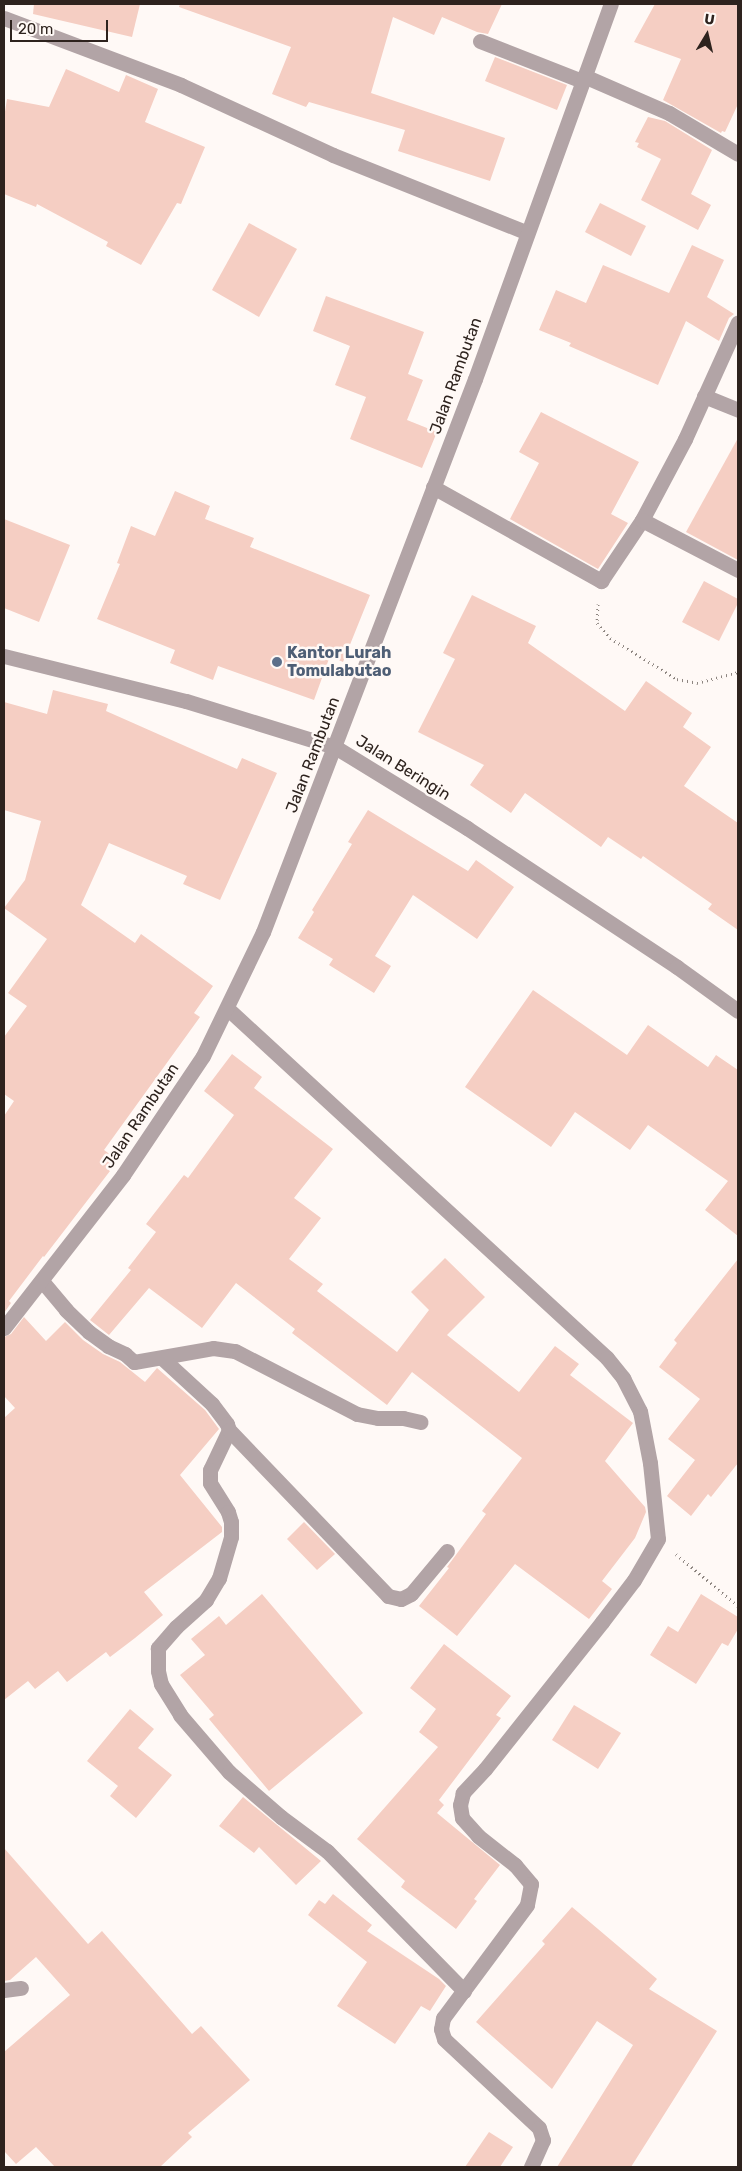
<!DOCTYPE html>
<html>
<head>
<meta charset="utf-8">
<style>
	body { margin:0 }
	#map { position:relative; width:742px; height:2171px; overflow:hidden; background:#fff9f6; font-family:Rubik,sans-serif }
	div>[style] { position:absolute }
	.building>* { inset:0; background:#f5cec3 }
	.path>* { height:3px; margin-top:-1.5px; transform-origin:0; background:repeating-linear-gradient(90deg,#8e8681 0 1px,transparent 0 5px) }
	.minor>* { height:15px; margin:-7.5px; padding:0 7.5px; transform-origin:7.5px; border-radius:7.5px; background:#b2a4a6 }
	.dots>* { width:14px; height:14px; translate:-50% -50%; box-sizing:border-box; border:2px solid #fff9f6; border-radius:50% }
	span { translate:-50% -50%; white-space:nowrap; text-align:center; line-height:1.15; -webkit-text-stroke:5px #fff9f6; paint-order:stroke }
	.street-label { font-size:16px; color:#2e231e }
	.service-label { font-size:16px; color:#4e5e75; font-weight:700 }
	.left { translate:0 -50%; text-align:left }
	.frame { position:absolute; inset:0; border:5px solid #2e231e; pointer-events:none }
	.north { position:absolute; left:682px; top:10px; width:50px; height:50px; -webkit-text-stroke:4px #fff9f6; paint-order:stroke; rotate:9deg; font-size:14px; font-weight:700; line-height:20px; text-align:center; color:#2e231e }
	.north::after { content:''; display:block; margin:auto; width:18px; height:22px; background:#2e231e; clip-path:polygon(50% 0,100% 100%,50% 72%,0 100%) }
	.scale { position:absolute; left:10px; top:20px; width:98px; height:22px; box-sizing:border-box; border:2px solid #2e231e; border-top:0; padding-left:6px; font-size:15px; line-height:18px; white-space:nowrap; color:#2e231e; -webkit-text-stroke:4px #fff9f6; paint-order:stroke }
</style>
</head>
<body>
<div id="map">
	<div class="building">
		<i style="clip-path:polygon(34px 4px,140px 4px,132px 37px,33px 14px)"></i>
		<i style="clip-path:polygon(180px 4px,502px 4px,488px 34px,477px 32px,442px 17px,434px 35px,393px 17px,371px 93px,505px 138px,490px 181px,398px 151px,405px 130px,309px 102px,306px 107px,272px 94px,291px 47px,179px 7px)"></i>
		<i style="clip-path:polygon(655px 4px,738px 4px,738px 104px,725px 132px,722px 131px,721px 133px,663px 100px,681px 59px,634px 42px)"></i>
		<i style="clip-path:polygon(495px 57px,567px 85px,557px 110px,485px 81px)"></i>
		<i style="clip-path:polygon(66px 69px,119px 92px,126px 75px,158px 89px,145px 122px,205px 147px,181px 204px,177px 203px,141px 265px,106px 246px,108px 242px,37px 204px,36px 207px,4px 194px,4px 118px,7px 99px,49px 107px)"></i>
		<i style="clip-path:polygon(648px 117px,665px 121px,712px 150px,691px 194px,711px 205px,698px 230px,641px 200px,661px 159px,637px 147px,639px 143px,635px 142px)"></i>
		<i style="clip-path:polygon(600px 203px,646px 226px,631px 256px,585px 232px)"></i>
		<i style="clip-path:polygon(249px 223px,297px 249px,259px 317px,212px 290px)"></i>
		<i style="clip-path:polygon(692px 245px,724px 260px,707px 297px,734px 314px,729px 318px,719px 341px,686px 321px,658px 385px,569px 346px,571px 343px,539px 330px,556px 290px,586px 303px,603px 265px,669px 293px)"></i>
		<i style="clip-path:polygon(326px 296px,424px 332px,408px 374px,423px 380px,407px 420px,437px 432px,422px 468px,350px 439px,366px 397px,335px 385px,350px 346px,313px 331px)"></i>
		<i style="clip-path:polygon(541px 412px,639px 462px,611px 514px,628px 523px,598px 569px,510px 519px,539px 463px,519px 452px)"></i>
		<i style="clip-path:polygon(738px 438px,738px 560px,686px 532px)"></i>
		<i style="clip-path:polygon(175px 491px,210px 506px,205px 519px,254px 538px,250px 547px,370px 595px,343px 662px,330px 656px,314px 700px,218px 666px,213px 680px,170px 663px,175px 650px,97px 619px,120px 564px,117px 563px,131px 526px,155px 536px)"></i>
		<i style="clip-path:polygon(4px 519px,70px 545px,39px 622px,4px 608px)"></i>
		<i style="clip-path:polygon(704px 581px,738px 599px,738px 603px,719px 641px,682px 622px)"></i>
		<i style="clip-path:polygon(472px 595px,536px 626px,528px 643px,625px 711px,646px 681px,692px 713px,683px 727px,711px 747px,684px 786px,738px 823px,738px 930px,708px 909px,712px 904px,643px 856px,641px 859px,608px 837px,601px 847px,525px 793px,511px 813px,470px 785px,484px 765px,418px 732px,455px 659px,443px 653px)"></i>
		<i style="clip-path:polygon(53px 690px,108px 704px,106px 711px,237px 769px,242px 758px,277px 773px,220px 900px,183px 884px,187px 876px,109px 843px,81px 905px,135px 943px,141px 934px,213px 986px,194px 1013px,200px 1017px,104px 1150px,115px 1158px,107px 1169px,110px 1171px,44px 1257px,43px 1256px,9px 1301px,11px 1303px,4px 1313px,4px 1116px,14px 1101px,4px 1094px,4px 1037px,27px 1006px,8px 993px,47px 939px,4px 908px,25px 880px,41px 821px,4px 810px,4px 702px,47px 714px)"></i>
		<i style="clip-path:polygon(368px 810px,468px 871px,476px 860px,514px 887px,477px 939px,413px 895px,375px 956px,391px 966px,374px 993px,329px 965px,333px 959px,298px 938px,314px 912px,312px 910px,352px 844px,348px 842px)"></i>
		<i style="clip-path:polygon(533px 990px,627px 1055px,648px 1025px,708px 1067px,716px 1055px,738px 1070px,738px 1236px,705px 1210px,728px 1181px,648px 1125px,630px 1150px,575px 1112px,551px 1147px,465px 1087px)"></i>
		<i style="clip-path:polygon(232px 1054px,262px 1077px,254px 1088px,333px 1149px,294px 1198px,321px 1218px,289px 1259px,323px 1284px,317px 1291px,397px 1352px,429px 1310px,411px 1292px,445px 1258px,485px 1297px,447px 1335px,519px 1392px,555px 1346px,579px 1364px,570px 1375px,633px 1423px,605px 1461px,645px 1507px,646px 1512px,635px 1538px,602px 1581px,612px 1589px,589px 1619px,515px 1564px,457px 1636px,419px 1606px,449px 1568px,447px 1567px,486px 1514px,482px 1511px,522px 1458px,412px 1372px,387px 1405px,292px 1333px,295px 1329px,236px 1283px,202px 1328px,149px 1288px,109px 1335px,90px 1320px,131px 1270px,128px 1268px,156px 1232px,146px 1224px,184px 1175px,188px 1178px,234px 1115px,204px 1091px)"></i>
		<i style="clip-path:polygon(738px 1259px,738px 1463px,711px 1497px,708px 1494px,691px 1516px,667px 1496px,695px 1460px,668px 1439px,700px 1399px,659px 1367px,677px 1343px,674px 1340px)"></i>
		<i style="clip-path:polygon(24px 1317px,46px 1341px,65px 1322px,83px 1340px,103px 1354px,120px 1362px,145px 1382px,157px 1368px,205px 1410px,219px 1429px,180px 1475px,222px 1527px,222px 1532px,144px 1592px,163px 1615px,135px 1638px,110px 1657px,106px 1652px,67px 1682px,58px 1671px,35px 1689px,28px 1681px,4px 1700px,4px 1418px,15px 1408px,4px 1396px,4px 1337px,11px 1334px)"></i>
		<i style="clip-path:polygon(304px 1522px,335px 1554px,317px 1570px,287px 1539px)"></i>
		<i style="clip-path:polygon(262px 1594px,363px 1713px,269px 1791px,209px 1719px,214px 1715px,180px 1675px,205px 1655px,191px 1639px,219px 1616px,226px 1625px)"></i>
		<i style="clip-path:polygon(701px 1594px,738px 1617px,738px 1629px,728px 1646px,722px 1643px,696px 1684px,650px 1655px,668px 1626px,678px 1632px)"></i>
		<i style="clip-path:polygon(444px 1644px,511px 1696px,496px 1715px,501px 1718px,439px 1800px,444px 1805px,437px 1813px,500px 1865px,474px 1899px,477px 1901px,456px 1929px,401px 1887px,405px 1881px,357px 1839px,438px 1747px,419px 1732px,436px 1709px,410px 1688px)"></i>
		<i style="clip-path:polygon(574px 1705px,621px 1733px,598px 1769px,552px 1740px)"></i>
		<i style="clip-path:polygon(130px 1709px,154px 1729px,138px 1748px,172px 1775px,136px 1818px,110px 1796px,118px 1786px,87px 1761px)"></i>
		<i style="clip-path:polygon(243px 1797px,321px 1861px,296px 1885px,259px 1847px,254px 1853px,219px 1826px)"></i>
		<i style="clip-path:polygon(4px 1848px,88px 1944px,102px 1931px,192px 2034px,201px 2026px,250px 2080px,188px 2133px,192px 2137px,160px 2167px,55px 2167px,36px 2147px,16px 2164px,4px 2151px,4px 2052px,70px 1995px,36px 1957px,10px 1980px,4px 1981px)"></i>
		<i style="clip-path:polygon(333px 1894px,372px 1925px,367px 1931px,439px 1979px,446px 1986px,430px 2011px,421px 2006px,395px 2044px,337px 2006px,367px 1962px,308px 1915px,319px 1900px,325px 1904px)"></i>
		<i style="clip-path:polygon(572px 1907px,657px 1979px,649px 1989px,717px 2031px,631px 2167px,557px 2167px,633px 2045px,597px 2021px,552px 2089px,476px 2022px,545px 1944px,542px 1941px)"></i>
		<i style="clip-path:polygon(489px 2132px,513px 2147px,500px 2167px,465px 2167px)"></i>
	</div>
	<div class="path">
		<i style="left:598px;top:604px;width:19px;rotate:93deg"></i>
		<i style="left:597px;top:623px;width:20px;rotate:49deg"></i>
		<i style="left:610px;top:638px;width:79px;rotate:31.5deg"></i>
		<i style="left:677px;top:679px;width:20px;rotate:11deg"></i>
		<i style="left:697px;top:683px;width:42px;rotate:-15deg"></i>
		<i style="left:676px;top:1554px;width:81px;rotate:40deg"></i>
	</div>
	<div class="minor">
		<i style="left:4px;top:18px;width:189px;rotate:20.7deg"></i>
		<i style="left:181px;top:85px;width:167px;rotate:24.7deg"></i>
		<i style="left:333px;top:155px;width:208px;rotate:21.8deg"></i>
		<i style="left:480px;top:41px;width:110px;rotate:21.4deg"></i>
		<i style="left:584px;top:76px;width:93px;rotate:23.5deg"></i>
		<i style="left:669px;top:113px;width:80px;rotate:30.7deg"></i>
		<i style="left:704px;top:396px;width:37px;rotate:22deg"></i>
		<i style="left:433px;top:487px;width:193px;rotate:29.2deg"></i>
		<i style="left:601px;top:581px;width:73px;rotate:-56.1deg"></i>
		<i style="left:642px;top:520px;width:92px;rotate:-62deg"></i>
		<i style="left:685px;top:439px;width:128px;rotate:-65.6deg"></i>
		<i style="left:642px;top:520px;width:108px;rotate:27.5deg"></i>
		<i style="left:4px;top:656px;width:187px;rotate:13.9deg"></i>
		<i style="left:186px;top:701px;width:156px;rotate:17.2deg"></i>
		<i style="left:335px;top:747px;width:155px;rotate:31.5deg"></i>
		<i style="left:467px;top:828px;width:252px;rotate:33.5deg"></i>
		<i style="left:677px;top:967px;width:75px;rotate:35.8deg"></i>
		<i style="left:228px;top:1009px;width:515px;rotate:42.64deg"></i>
		<i style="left:607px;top:1358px;width:26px;rotate:51deg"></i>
		<i style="left:623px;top:1378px;width:37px;rotate:63deg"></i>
		<i style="left:640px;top:1411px;width:53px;rotate:79.1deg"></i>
		<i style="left:650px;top:1463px;width:76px;rotate:84deg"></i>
		<i style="left:658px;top:1539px;width:48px;rotate:120.3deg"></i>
		<i style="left:634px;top:1580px;width:53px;rotate:127.3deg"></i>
		<i style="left:602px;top:1622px;width:188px;rotate:128.5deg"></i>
		<i style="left:485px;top:1769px;width:33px;rotate:133deg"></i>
		<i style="left:463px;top:1793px;width:12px;rotate:104deg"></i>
		<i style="left:460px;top:1805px;width:13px;rotate:81deg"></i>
		<i style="left:462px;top:1818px;width:24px;rotate:48deg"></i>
		<i style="left:478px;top:1836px;width:47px;rotate:38.1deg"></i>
		<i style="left:515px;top:1865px;width:25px;rotate:50deg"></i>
		<i style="left:531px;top:1884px;width:21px;rotate:101deg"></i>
		<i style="left:527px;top:1905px;width:141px;rotate:126.6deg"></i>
		<i style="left:443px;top:2018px;width:11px;rotate:100deg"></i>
		<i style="left:441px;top:2029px;width:10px;rotate:73deg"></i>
		<i style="left:444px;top:2039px;width:130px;rotate:43.1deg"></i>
		<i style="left:539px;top:2128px;width:13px;rotate:72deg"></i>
		<i style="left:543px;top:2140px;width:30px;rotate:114deg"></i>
		<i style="left:42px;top:1281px;width:38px;rotate:50deg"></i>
		<i style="left:66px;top:1310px;width:32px;rotate:44deg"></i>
		<i style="left:89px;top:1332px;width:24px;rotate:36deg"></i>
		<i style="left:108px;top:1346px;width:19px;rotate:25deg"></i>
		<i style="left:125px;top:1354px;width:12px;rotate:42deg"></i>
		<i style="left:134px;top:1362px;width:80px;rotate:-10deg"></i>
		<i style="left:213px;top:1348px;width:22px;rotate:8deg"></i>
		<i style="left:235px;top:1351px;width:137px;rotate:27.3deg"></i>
		<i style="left:357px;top:1414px;width:21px;rotate:11deg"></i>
		<i style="left:378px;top:1418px;width:25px"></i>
		<i style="left:403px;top:1418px;width:18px;rotate:13deg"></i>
		<i style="left:4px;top:1328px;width:194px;rotate:-52.1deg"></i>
		<i style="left:123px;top:1175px;width:143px;rotate:-56.1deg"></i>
		<i style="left:203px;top:1056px;width:138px;rotate:-64.2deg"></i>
		<i style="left:263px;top:932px;width:592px;rotate:-69.03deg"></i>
		<i style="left:475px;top:379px;width:399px;rotate:-70.1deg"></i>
		<i style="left:162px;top:1358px;width:68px;rotate:42.6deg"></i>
		<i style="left:212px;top:1404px;width:25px;rotate:53deg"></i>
		<i style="left:227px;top:1424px;width:6px;rotate:72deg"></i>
		<i style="left:229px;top:1430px;width:44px;rotate:115.4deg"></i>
		<i style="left:210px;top:1470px;width:13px;rotate:90deg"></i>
		<i style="left:210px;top:1483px;width:34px;rotate:58deg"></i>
		<i style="left:228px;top:1512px;width:10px;rotate:73deg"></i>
		<i style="left:231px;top:1522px;width:15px;rotate:90deg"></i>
		<i style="left:231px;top:1537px;width:43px;rotate:106.3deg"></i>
		<i style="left:219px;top:1578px;width:26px;rotate:121deg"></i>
		<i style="left:206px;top:1600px;width:40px;rotate:138deg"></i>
		<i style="left:176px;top:1627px;width:28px;rotate:131deg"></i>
		<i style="left:158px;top:1648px;width:23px;rotate:90deg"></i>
		<i style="left:158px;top:1671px;width:13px;rotate:77deg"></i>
		<i style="left:161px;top:1684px;width:36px;rotate:58deg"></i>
		<i style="left:180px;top:1715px;width:75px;rotate:49.3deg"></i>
		<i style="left:229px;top:1772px;width:69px;rotate:40.9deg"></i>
		<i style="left:281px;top:1817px;width:57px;rotate:36.5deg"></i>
		<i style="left:327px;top:1851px;width:196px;rotate:45.6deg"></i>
		<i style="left:229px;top:1430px;width:230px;rotate:46.2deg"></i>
		<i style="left:388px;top:1596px;width:13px;rotate:13deg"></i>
		<i style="left:401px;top:1599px;width:11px;rotate:-27deg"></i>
		<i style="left:411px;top:1594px;width:56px;rotate:-50.1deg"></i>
		<i style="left:4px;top:1990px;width:17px;rotate:-7deg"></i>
	</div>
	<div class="dots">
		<i style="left:277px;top:662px;background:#5c6f8a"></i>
	</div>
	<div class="street-label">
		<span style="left:456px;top:376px;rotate:-70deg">Jalan Rambutan</span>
		<span style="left:313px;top:755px;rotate:-69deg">Jalan Rambutan</span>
		<span style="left:403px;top:768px;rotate:32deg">Jalan Beringin</span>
		<span style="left:141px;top:1116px;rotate:-56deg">Jalan Rambutan</span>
	</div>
	<div class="service-label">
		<span class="left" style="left:287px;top:662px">Kantor Lurah<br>Tomulabutao</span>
	</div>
	<div class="frame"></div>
	<div class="north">U</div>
	<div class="scale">20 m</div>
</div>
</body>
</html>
